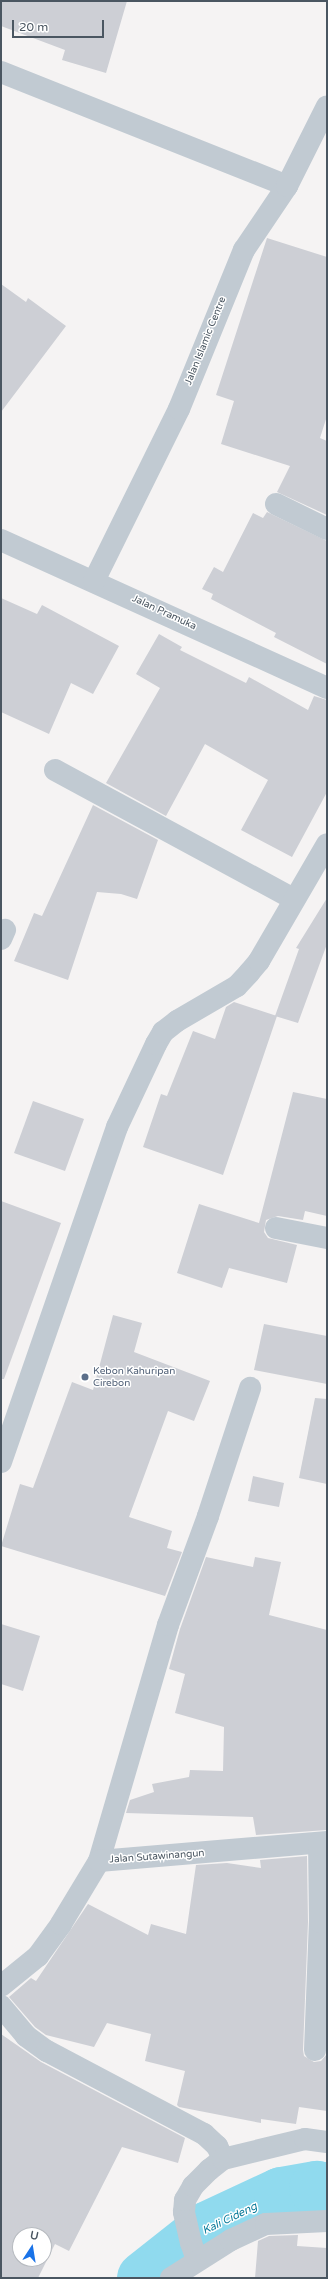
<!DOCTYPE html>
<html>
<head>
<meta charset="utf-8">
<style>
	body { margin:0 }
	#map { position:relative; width:328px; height:2279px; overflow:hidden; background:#f5f3f3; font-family:"Varela Round",sans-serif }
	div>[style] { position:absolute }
	.river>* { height:55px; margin:-27.5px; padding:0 27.5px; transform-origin:27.5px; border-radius:27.5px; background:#90daee }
	.building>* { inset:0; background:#cdcfd5 }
	.minor>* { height:22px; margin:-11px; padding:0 11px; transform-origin:11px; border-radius:11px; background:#c1cad2 }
	.dots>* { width:11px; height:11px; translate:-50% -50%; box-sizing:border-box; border:2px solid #fff; border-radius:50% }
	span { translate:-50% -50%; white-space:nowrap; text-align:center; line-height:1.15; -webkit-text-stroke:3px #fff; paint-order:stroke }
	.street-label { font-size:10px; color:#4a5661 }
	.service-label { font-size:10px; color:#4e5e75 }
	.left { translate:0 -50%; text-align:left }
	.water-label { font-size:11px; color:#0c7c9b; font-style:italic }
	.frame { position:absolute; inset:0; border:2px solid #4a5661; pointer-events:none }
	.north { position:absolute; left:12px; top:2227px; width:40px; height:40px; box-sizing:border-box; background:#fff; border:1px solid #b7bbc0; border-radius:50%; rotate:12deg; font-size:11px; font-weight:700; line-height:16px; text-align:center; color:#4a5661 }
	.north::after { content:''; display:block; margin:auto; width:14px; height:18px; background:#1a73e8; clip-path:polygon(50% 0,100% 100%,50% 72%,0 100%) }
	.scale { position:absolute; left:12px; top:20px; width:92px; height:18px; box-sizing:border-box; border:2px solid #4a5661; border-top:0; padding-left:5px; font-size:12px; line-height:14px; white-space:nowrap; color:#4a5661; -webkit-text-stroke:3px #fff; paint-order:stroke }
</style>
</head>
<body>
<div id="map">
	<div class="river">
		<i style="left:144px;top:2278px;width:79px;rotate:-38.3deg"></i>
		<i style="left:206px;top:2229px;width:83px;rotate:-25deg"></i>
		<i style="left:281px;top:2194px;width:36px;rotate:-10deg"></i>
		<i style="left:316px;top:2188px;width:11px;rotate:10deg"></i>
	</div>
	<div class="building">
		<i style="clip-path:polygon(1px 1px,127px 1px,106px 73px,62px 60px,65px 50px,1px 26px)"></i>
		<i style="clip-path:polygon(267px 238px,327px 257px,327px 416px,320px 438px,327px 441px,327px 515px,277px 492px,290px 466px,221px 444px,234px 401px,216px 395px)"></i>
		<i style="clip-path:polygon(1px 284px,26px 302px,28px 298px,66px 326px,1px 412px)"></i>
		<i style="clip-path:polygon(267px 512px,327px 541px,327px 664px,274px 637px,276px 633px,211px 599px,213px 594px,202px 589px,214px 567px,223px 572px,253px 513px,263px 518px)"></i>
		<i style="clip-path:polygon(1px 598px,37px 614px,42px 605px,119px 646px,93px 694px,71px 683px,49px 734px,1px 712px)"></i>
		<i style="clip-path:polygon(159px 634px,182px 647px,180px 650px,246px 683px,249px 677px,308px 710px,314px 696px,327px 700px,327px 792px,292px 857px,241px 830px,268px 780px,205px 744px,166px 816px,106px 783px,160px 688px,136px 674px)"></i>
		<i style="clip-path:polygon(93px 805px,158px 840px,137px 899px,121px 894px,97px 892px,68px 980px,14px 961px,34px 913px,42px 916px)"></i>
		<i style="clip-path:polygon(327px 898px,327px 944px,298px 1023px,275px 1016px,299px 949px,296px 948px)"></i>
		<i style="clip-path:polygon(234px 1002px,277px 1016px,223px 1175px,143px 1147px,161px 1094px,167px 1096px,193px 1031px,215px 1039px,226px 1007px)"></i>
		<i style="clip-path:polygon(293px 1092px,327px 1099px,327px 1216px,305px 1211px,303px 1220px,278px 1216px,266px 1220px,264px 1232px,268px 1238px,297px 1245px,287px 1283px,229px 1268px,222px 1288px,177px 1273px,199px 1204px,259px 1223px)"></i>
		<i style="clip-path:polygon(33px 1101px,84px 1119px,65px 1171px,14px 1153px)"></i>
		<i style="clip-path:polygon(1px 1201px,61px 1223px,4px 1379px,1px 1379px)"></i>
		<i style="clip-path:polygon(113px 1315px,142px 1323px,134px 1352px,210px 1381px,194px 1421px,168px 1411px,129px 1517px,172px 1531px,167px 1548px,182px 1552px,165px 1596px,1px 1546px,20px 1484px,33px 1488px,72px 1382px,93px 1390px)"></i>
		<i style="clip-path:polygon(264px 1324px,327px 1336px,327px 1384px,254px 1370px)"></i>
		<i style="clip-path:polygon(315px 1398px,327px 1399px,327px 1484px,299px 1478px)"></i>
		<i style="clip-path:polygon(253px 1476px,284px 1483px,279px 1507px,248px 1501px)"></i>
		<i style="clip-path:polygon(206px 1557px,253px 1567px,255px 1557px,281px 1562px,269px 1615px,327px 1630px,327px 1830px,256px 1835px,253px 1817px,126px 1813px,130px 1800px,154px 1792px,152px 1784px,189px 1777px,190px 1770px,223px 1771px,224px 1727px,175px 1713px,185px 1674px,169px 1669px,180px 1629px)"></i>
		<i style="clip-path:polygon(1px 1624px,40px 1636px,23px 1691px,1px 1684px)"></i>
		<i style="clip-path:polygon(307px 1856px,308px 1922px,303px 2050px,304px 2056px,314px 2062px,321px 2061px,327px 2054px,327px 2111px,299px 2107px,296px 2124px,261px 2119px,261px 2123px,179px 2107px,177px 2105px,185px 2071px,145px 2061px,151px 2034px,107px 2023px,94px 2047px,46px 2035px,35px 2027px,9px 1997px,31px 1978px,36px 1981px,88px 1904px,148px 1935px,151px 1924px,186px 1934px,196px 1865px,227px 1863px,261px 1868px,260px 1860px)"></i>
		<i style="clip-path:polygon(evenodd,1px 2034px,41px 2062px,185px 2138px,178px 2163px,122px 2147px,69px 2251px,55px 2244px,38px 2278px,1px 2278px,1px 2034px,20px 2235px,44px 2235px,44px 2259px,20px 2259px,20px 2235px)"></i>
		<i style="clip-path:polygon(298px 2235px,297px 2246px,327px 2248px,327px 2278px,255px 2278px,258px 2241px,269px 2236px)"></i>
	</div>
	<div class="minor">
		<i style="left:1px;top:72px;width:308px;rotate:21.7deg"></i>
		<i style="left:276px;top:504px;width:57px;rotate:26.1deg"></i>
		<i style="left:1px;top:540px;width:358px;rotate:24.4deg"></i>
		<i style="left:94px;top:581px;width:192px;rotate:-63.7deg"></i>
		<i style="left:179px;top:409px;width:172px;rotate:-67.8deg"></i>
		<i style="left:244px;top:250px;width:77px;rotate:-56.1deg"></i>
		<i style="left:287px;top:186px;width:89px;rotate:-63.4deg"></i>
		<i style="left:55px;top:770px;width:272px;rotate:28.4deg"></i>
		<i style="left:1px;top:939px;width:10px;rotate:-66deg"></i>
		<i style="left:276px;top:1228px;width:52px;rotate:11.1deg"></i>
		<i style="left:1px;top:1462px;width:355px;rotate:-70.9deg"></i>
		<i style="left:117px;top:1127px;width:92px;rotate:-64.8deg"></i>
		<i style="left:156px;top:1044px;width:14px;rotate:-60deg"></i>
		<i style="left:163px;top:1032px;width:18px;rotate:-38deg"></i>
		<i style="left:177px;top:1021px;width:69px;rotate:-30.3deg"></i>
		<i style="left:237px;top:986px;width:18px;rotate:-47deg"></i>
		<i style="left:249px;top:973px;width:16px;rotate:-50deg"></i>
		<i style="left:259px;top:961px;width:135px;rotate:-59.8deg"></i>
		<i style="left:99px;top:1861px;width:246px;rotate:-73.7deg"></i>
		<i style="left:168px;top:1625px;width:116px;rotate:-69.8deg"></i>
		<i style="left:208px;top:1516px;width:135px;rotate:-71.8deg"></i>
		<i style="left:1px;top:1986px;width:48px;rotate:-39deg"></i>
		<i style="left:38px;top:1956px;width:39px;rotate:-54deg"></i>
		<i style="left:61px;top:1924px;width:74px;rotate:-58.9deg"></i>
		<i style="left:99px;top:1861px;width:229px;rotate:-4.8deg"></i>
		<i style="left:1px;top:2006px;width:39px;rotate:50deg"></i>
		<i style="left:26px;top:2036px;width:26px;rotate:36deg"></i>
		<i style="left:47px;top:2051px;width:178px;rotate:27.9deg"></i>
		<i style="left:204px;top:2134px;width:18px;rotate:43deg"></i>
		<i style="left:217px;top:2146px;width:14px;rotate:65deg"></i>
		<i style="left:315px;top:2050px;width:128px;rotate:-87.8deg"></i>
		<i style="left:320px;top:1922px;width:79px;rotate:-90.7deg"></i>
		<i style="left:197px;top:2260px;width:18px;rotate:-109deg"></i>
		<i style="left:191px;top:2243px;width:32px;rotate:-103deg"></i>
		<i style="left:184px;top:2212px;width:12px;rotate:-85deg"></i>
		<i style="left:185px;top:2200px;width:16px;rotate:-60deg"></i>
		<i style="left:193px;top:2186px;width:23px;rotate:-45deg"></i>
		<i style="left:209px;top:2170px;width:18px;rotate:-38deg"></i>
		<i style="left:223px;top:2159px;width:84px;rotate:-13.7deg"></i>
		<i style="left:305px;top:2139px;width:22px;rotate:8deg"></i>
		<i style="left:171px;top:2278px;width:71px;rotate:-32.3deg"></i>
		<i style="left:231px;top:2240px;width:38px;rotate:-25deg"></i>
		<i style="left:266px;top:2224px;width:61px;rotate:-2.8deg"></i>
	</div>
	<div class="dots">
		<i style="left:85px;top:1377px;background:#5c6f8a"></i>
	</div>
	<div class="street-label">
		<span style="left:206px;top:341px;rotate:-68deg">Jalan Islamic Centre</span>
		<span style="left:164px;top:613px;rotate:25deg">Jalan Pramuka</span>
		<span style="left:157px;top:1857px;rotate:-4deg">Jalan Sutawinangun</span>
	</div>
	<div class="service-label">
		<span class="left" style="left:93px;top:1377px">Kebon Kahuripan<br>Cirebon</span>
	</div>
	<div class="water-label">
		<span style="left:230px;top:2219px;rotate:-26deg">Kali Cideng</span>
	</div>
	<div class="frame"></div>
	<div class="north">U</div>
	<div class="scale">20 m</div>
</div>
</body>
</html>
